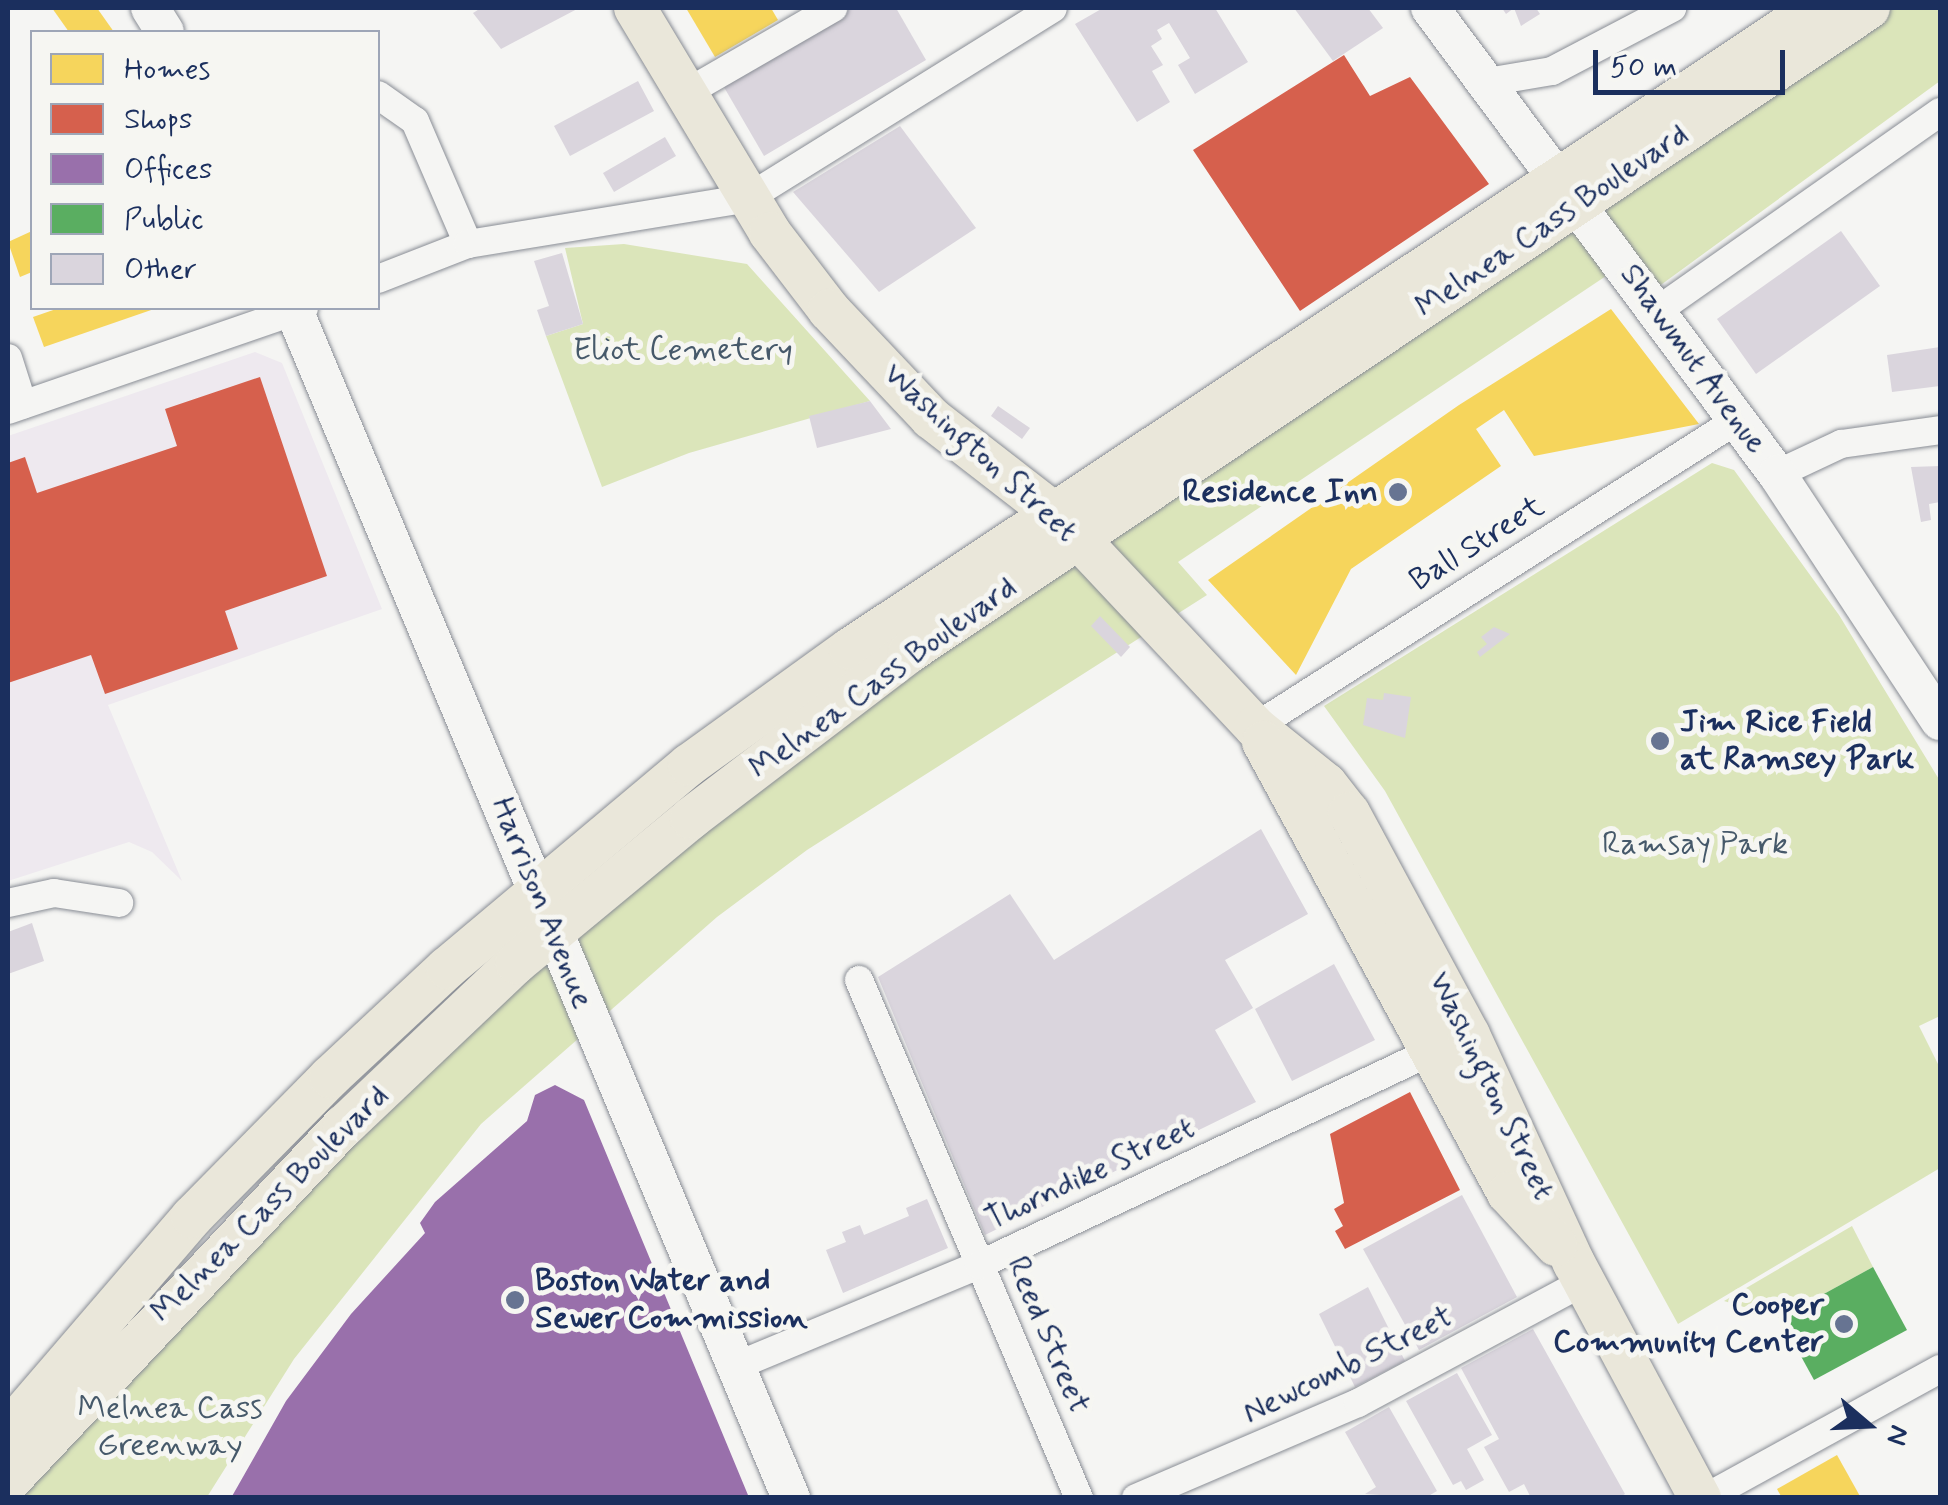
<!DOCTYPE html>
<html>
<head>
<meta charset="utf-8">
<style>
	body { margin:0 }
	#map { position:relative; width:1948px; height:1505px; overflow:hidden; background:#f5f5f3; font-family:Mynerve,sans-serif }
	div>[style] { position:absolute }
	.built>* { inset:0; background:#eee9ef }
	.green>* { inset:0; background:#dbe5ba }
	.homes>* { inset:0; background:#f6d55c }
	.shops>* { inset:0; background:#d6604d }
	.offices>* { inset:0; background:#9970ab }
	.public>* { inset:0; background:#5aae61 }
	.building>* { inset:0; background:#dad5dd }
	.roads { filter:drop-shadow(0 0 2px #898d95) drop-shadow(0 0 2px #898d95) }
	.minor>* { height:28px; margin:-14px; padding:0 14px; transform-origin:14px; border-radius:14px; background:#f5f5f3 }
	.secondary>* { height:38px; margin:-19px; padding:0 19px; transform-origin:19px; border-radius:19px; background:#f5f5f3 }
	.primary>* { height:42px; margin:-21px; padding:0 21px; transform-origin:21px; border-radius:21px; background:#eae7da }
	.dots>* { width:28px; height:28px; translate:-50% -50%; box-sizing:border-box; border:5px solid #f6f6f2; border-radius:50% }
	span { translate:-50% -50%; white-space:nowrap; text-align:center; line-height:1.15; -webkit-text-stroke:10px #f6f6f2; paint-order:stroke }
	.street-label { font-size:32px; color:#1b2f5e }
	.park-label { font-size:32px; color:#46596a }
	.poi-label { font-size:32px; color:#1b2f5e; font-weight:700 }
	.right { translate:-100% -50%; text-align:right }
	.left { translate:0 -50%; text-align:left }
	.frame { position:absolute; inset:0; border:10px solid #1b2f5e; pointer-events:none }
	.legend { position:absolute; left:30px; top:30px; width:350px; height:280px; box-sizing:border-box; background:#f6f6f2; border:2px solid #9ea6b7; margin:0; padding:12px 18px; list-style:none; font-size:30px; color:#1b2f5e }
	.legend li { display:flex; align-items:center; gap:20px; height:50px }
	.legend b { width:50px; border:2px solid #9ea6b7 }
	.north { position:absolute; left:1818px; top:1375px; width:100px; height:100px; -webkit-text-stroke:8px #f6f6f2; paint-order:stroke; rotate:109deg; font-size:28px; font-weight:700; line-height:40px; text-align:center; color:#1b2f5e }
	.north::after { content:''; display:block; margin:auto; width:35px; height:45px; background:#1b2f5e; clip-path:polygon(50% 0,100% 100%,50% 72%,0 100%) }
	.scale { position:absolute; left:1593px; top:50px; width:192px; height:45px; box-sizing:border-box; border:5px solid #1b2f5e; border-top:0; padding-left:12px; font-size:30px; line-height:35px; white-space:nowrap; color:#1b2f5e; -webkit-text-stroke:8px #f6f6f2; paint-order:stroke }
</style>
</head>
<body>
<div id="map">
	<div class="built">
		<i style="clip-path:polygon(255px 352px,282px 363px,382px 609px,108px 705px,182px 881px,152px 852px,129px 842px,8px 881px,8px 436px)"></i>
	</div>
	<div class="green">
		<i style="clip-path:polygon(1891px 8px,1940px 8px,1940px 81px,1632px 306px,1609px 274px,1178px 562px,1207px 595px,807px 850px,717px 917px,481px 1124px,294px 1359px,207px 1497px,17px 1498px,243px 1255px,483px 1018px,606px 907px,852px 712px)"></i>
		<i style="clip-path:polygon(624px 244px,747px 264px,870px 401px,689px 453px,602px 487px,546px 336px,583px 324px,565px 248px)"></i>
		<i style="clip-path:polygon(1712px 463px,1734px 470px,1839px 615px,1940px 781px,1940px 1016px,1919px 1026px,1940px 1068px,1940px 1168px,1678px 1324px,1385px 791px,1324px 706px)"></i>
		<i style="clip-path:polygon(1852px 1226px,1873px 1267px,1780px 1318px,1724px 1301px)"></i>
	</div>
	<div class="homes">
		<i style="clip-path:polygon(52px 8px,97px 8px,114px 32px,69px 32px)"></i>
		<i style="clip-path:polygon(686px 8px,771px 8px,778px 20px,715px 57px)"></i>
		<i style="clip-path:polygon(32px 231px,32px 272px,20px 277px,8px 242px)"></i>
		<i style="clip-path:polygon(59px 308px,157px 308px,44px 347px,33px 317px)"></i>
		<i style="clip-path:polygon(1611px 309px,1699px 424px,1534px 456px,1504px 410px,1476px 429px,1501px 466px,1351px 569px,1296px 675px,1208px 580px,1459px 405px)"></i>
		<i style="clip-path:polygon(1837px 1455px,1861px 1498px,1782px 1498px,1777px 1489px)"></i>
	</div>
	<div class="shops">
		<i style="clip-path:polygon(1344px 55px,1370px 96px,1410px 77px,1489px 184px,1300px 311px,1193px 150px)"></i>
		<i style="clip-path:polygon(260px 377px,327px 576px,225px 611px,238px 649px,105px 694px,91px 655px,8px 683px,8px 463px,25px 457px,37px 493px,177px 446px,165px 409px)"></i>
		<i style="clip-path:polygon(1410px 1092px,1460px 1190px,1345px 1249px,1335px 1231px,1343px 1226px,1334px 1209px,1344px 1203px,1330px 1134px)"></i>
	</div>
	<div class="offices">
		<i style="clip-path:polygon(555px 1085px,584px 1100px,748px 1495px,231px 1498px,286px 1401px,351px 1314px,425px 1233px,420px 1223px,435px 1202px,527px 1121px,535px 1095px)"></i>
	</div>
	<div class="public">
		<i style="clip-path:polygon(1873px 1267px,1907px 1330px,1814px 1380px,1780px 1318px)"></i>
	</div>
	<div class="building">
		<i style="clip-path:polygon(481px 8px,579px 8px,501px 49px,473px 13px)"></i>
		<i style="clip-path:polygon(849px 8px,896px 8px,926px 60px,764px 156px,721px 82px)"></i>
		<i style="clip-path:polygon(1103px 8px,1215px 8px,1248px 62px,1195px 94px,1178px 65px,1190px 58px,1169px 23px,1157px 30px,1162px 39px,1151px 46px,1163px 65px,1152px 71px,1170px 102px,1137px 122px,1075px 24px)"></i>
		<i style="clip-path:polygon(1294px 8px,1368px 8px,1383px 28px,1333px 61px)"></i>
		<i style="clip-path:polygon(1502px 8px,1536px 8px,1540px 14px,1521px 26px,1514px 8px,1506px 14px)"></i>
		<i style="clip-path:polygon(638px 81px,654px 111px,570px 156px,554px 126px)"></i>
		<i style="clip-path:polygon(900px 126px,976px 228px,879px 292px,793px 192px)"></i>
		<i style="clip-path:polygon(665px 137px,676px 156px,614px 192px,603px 173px)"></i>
		<i style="clip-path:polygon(1841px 231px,1880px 286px,1756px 374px,1717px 319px)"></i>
		<i style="clip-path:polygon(562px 253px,583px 324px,546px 336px,537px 310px,549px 306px,534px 261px)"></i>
		<i style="clip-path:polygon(1940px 347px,1940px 386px,1892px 392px,1887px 355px)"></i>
		<i style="clip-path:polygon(870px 401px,891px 429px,817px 448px,809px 416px)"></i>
		<i style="clip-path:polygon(998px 406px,1030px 428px,1022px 439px,991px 416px)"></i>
		<i style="clip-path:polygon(1940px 466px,1940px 502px,1929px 504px,1931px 520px,1921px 522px,1911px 467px)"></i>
		<i style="clip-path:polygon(1100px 616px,1130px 647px,1121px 657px,1091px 626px)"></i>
		<i style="clip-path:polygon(1494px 627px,1510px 634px,1480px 657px,1477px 652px,1487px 644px,1481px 637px)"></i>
		<i style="clip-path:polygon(1384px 693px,1411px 697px,1405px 738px,1363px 725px,1367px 698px,1383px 700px)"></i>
		<i style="clip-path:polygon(1261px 829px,1308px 914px,1225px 960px,1253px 1008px,1215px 1030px,1256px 1102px,985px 1235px,878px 977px,1010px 894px,1054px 960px)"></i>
		<i style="clip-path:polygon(32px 923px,44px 961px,8px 974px,8px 932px)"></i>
		<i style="clip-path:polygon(1334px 964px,1375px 1040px,1292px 1081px,1255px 1009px)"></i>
		<i style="clip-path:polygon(1462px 1195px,1517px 1297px,1419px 1350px,1363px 1249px)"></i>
		<i style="clip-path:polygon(927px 1199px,948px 1248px,843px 1293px,826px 1250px,846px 1242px,842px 1232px,860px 1225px,864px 1235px,909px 1216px,906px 1208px)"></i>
		<i style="clip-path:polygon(1368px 1287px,1405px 1361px,1355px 1387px,1319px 1314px)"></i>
		<i style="clip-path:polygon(1533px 1329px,1625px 1494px,1619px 1498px,1531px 1498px,1524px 1484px,1509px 1492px,1484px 1447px,1499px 1439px,1461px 1368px)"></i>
		<i style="clip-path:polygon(1457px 1373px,1492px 1435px,1467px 1449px,1484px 1480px,1466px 1490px,1461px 1481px,1453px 1485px,1406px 1401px)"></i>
		<i style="clip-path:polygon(1389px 1407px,1437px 1491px,1425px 1498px,1365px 1494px,1376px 1487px,1345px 1432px)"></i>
	</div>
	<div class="roads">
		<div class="minor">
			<i style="left:1487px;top:82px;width:66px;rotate:-9.6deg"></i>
			<i style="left:1552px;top:71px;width:136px;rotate:-27.7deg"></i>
			<i style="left:686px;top:93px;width:170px;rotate:-30deg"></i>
			<i style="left:378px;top:95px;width:45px;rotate:35.1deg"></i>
			<i style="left:415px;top:121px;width:134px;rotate:66.7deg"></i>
			<i style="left:378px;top:279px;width:97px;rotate:-21.3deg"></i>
			<i style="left:468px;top:244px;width:284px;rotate:-9.3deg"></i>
			<i style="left:748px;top:198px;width:359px;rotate:-31.9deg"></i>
			<i style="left:1657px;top:311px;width:346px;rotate:-35.1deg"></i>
			<i style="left:8px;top:358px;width:49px;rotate:72.3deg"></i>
			<i style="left:8px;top:410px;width:313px;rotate:-19deg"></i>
			<i style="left:1777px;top:474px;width:71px;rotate:-25.1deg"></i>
			<i style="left:1841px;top:444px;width:100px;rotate:-8deg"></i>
			<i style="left:1255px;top:727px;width:571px;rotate:-32.49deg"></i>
			<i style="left:8px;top:903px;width:47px;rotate:-12.3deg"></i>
			<i style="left:54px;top:893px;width:66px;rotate:8.7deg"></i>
			<i style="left:859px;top:980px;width:563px;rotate:66.99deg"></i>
			<i style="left:736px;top:1366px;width:263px;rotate:-22.6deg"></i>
			<i style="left:979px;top:1265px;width:515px;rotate:-25.27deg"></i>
			<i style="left:1136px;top:1498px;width:241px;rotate:-23.2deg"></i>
			<i style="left:1358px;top:1403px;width:256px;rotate:-28.2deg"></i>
			<i style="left:1705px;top:1498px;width:268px;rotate:-28.8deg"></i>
		</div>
		<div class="secondary">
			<i style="left:150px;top:8px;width:28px;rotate:58deg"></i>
			<i style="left:1430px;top:8px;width:581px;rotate:53.33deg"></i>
			<i style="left:1777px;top:474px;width:296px;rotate:56.6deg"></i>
			<i style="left:293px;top:308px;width:1290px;rotate:67.29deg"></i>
		</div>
		<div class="primary">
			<i style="left:635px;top:8px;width:262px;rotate:59deg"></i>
			<i style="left:770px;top:233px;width:97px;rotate:52.5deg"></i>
			<i style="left:829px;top:310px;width:149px;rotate:46.6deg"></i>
			<i style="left:931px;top:418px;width:158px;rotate:37.8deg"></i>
			<i style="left:1056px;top:515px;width:291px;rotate:46.8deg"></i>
			<i style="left:1255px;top:727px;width:91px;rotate:38.8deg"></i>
			<i style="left:1326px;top:784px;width:37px;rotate:52deg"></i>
			<i style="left:1349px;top:813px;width:252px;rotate:61.6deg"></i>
			<i style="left:1469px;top:1035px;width:251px;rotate:65.3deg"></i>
			<i style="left:1574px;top:1263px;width:267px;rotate:61.8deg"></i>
			<i style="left:1263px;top:742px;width:513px;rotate:61.49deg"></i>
			<i style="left:1508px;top:1193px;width:71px;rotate:47.3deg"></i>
			<i style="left:8px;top:1431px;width:282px;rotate:-49.3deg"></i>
			<i style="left:192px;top:1217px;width:197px;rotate:-45.4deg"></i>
			<i style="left:330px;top:1077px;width:160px;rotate:-43deg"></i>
			<i style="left:447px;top:968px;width:316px;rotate:-40deg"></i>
			<i style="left:689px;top:765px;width:198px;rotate:-35.8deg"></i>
			<i style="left:850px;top:649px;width:1158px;rotate:-33.59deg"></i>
			<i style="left:8px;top:1482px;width:490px;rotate:-46.7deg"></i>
			<i style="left:344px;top:1126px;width:237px;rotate:-43.5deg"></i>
			<i style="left:516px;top:963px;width:227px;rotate:-39.6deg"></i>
			<i style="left:691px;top:818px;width:274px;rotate:-37.3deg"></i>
			<i style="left:909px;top:652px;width:1156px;rotate:-33.86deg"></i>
		</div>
	</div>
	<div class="dots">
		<i style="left:1398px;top:492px;background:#677492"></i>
		<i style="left:1660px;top:741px;background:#677492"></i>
		<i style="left:515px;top:1300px;background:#677492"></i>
		<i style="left:1844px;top:1324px;background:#677492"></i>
	</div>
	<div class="street-label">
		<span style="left:1552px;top:221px;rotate:-34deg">Melnea Cass Boulevard</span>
		<span style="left:1693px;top:359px;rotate:54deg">Shawmut Avenue</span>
		<span style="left:980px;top:453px;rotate:42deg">Washington Street</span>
		<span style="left:1477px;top:544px;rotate:-32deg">Ball Street</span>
		<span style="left:883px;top:678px;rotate:-36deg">Melnea Cass Boulevard</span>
		<span style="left:542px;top:903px;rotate:68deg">Harrison Avenue</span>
		<span style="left:1491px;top:1086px;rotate:64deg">Washington Street</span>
		<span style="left:1090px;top:1174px;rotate:-25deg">Thorndike Street</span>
		<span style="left:270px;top:1204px;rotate:-45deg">Melnea Cass Boulevard</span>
		<span style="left:1048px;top:1335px;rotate:67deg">Reed Street</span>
		<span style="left:1348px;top:1365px;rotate:-26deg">Newcomb Street</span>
	</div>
	<div class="park-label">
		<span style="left:683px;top:350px">Eliot Cemetery</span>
		<span style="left:1695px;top:844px">Ramsay Park</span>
		<span style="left:170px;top:1427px">Melnea Cass<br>Greenway</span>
	</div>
	<div class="poi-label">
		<span class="right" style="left:1378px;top:492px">Residence Inn</span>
		<span class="left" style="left:1680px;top:741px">Jim Rice Field<br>at Ramsey Park</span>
		<span class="left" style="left:535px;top:1300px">Boston Water and<br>Sewer Commission</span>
		<span class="right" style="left:1824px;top:1324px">Cooper<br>Community Center</span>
	</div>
	<div class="frame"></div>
	<ul class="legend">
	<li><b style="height:28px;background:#f6d55c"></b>Homes</li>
	<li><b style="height:28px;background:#d6604d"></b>Shops</li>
	<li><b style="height:28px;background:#9970ab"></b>Offices</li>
	<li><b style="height:28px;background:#5aae61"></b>Public</li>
	<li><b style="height:28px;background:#dad5dd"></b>Other</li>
	</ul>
	<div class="north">N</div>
	<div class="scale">50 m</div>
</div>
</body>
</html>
